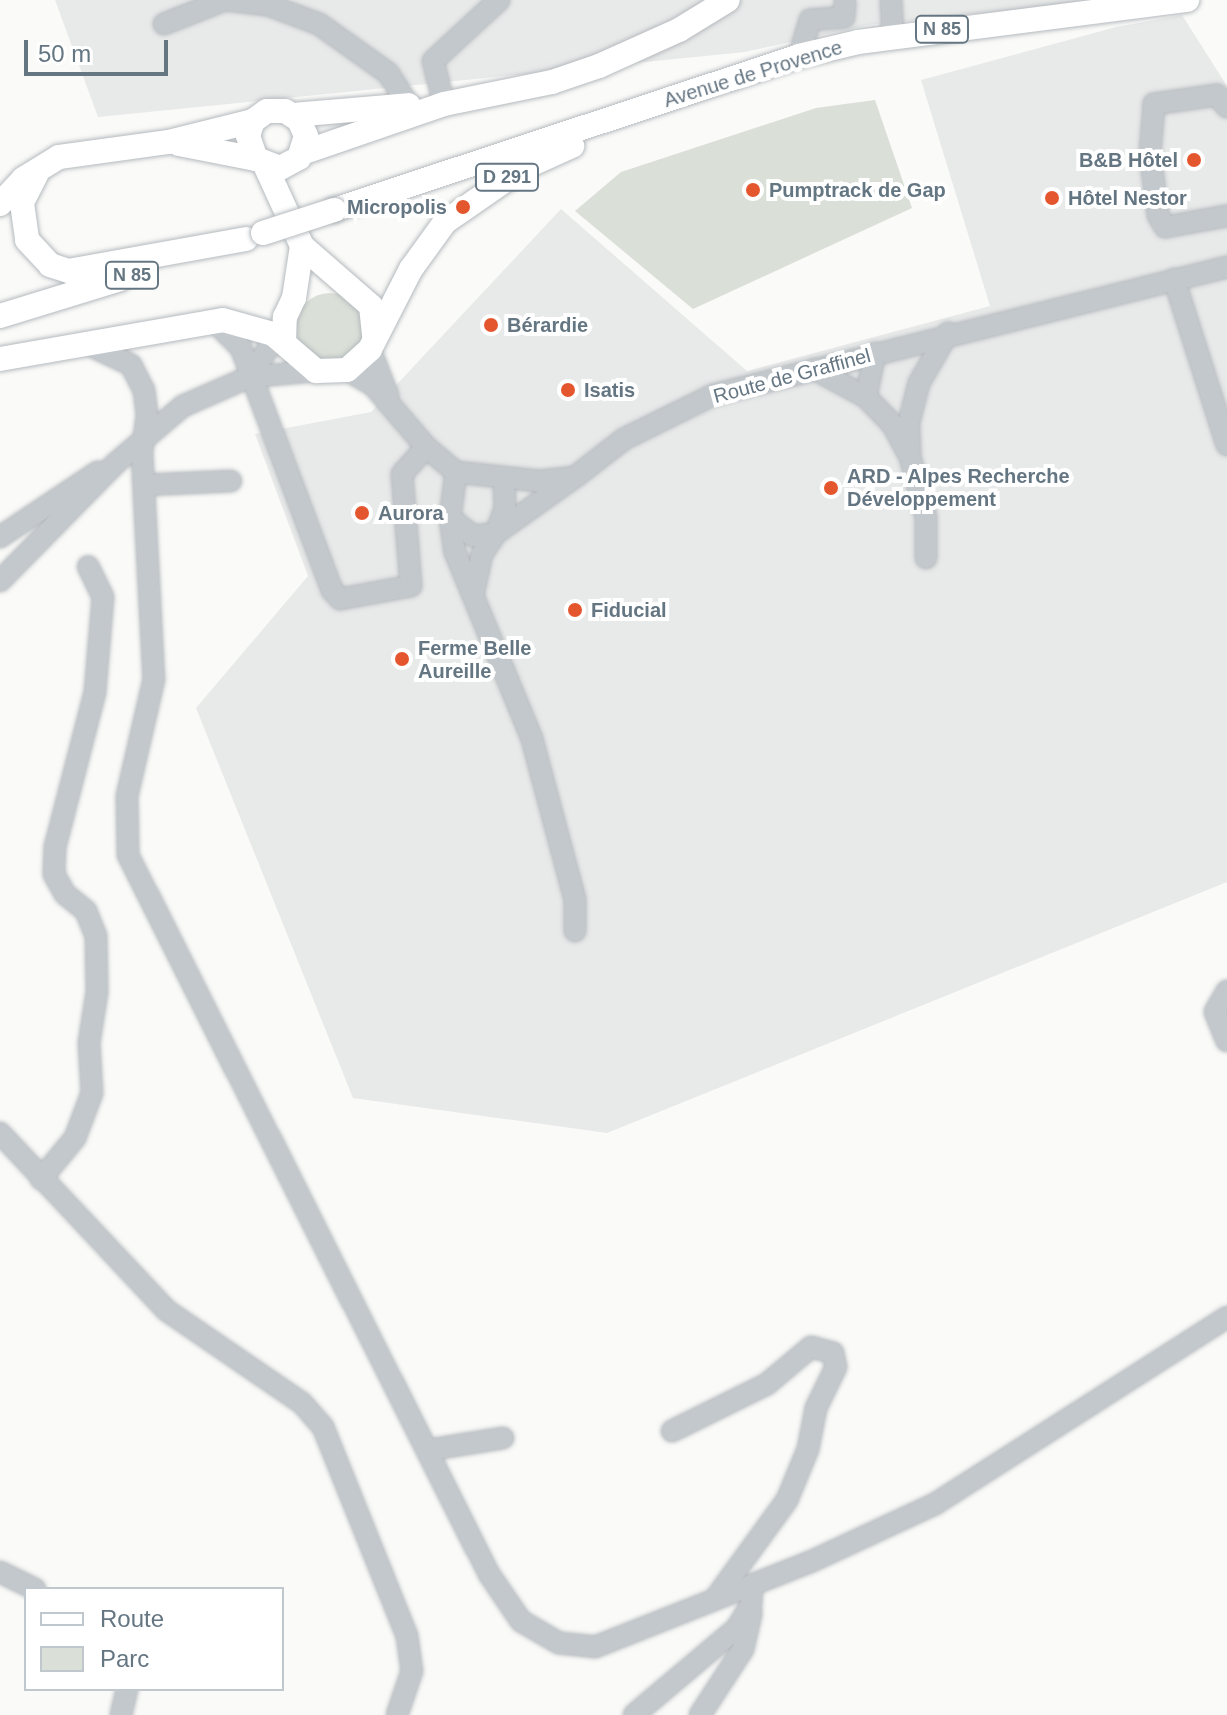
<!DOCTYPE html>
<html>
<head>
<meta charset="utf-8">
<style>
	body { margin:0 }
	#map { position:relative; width:1227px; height:1715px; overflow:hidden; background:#fafaf8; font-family:Arial,sans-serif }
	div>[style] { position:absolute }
	.built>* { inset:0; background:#e8e9e9 }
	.green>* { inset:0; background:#dadfd7 }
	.round { border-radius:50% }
	.roads { filter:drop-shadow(0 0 2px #b5babe) drop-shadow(0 0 2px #b5babe) }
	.minor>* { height:20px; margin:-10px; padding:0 10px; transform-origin:10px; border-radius:10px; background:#c3c8cc }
	.major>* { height:24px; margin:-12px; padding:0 12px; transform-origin:12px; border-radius:12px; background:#fff }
	.bridges { filter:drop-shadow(0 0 2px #b5babe) drop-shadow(0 0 2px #b5babe) }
	.major-bridge>* { height:24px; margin:-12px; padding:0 12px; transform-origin:12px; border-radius:12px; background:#fff }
	.dots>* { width:22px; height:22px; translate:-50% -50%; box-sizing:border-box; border:4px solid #fff; border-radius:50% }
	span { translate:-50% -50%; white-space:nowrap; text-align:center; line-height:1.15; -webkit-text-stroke:8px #fff; paint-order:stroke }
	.shield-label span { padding:2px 6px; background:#fff; border:2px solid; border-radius:6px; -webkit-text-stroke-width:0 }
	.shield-label { font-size:18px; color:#657683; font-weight:700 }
	.street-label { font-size:20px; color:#657683 }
	.poi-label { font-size:20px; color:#657683; font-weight:700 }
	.right { translate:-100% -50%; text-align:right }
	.left { translate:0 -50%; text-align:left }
	.legend { position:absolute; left:24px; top:1587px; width:260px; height:104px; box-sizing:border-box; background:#fff; border:2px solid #c1c8cd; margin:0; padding:10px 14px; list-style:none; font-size:24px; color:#657683 }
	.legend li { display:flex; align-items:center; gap:16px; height:40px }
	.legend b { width:40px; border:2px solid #c1c8cd }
	.scale { position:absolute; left:24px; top:40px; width:144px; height:36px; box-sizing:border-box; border:4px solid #657683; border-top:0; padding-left:10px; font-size:24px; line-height:28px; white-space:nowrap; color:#657683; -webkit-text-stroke:6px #fff; paint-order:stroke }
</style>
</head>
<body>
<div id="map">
	<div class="built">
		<i style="clip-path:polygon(55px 0,1105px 0,867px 25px,745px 52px,98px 117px)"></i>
		<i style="clip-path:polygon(1182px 15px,1227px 86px,1227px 882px,607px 1133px,353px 1098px,196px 708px,308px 576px,255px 434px,371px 412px,561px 209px,747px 371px,990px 306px,921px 80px,1116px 27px)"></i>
	</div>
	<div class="green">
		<i style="clip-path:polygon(875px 100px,912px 208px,693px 309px,575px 211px,621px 172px,816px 108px)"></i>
		<i class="round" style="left:296px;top:293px;width:68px;height:68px"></i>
	</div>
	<div class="roads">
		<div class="minor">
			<i style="left:226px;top:0;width:42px;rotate:6.8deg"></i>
			<i style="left:268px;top:5px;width:54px;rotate:20.4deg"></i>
			<i style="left:319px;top:24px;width:85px;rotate:35.4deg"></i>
			<i style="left:388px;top:73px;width:38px;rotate:57deg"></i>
			<i style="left:891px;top:0;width:36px;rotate:87deg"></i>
			<i style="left:164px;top:24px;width:66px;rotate:-21.5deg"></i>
			<i style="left:799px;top:56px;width:38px;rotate:-73deg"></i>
			<i style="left:810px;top:20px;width:34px;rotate:-5deg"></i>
			<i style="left:844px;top:17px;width:14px;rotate:-86deg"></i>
			<i style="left:444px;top:104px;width:44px;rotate:-104.3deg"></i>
			<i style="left:433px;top:61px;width:90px;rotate:-42.7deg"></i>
			<i style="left:1227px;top:107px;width:16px;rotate:-130deg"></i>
			<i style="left:1217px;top:95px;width:64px;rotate:171.9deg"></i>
			<i style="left:1154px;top:104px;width:50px;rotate:94.6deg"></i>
			<i style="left:1150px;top:154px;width:62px;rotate:82.5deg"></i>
			<i style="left:1158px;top:215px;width:14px;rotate:60deg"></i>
			<i style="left:1165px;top:227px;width:63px;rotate:-10.1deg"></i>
			<i style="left:1174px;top:279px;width:174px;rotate:72.3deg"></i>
			<i style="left:214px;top:321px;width:38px;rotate:45deg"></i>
			<i style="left:241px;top:348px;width:259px;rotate:69.4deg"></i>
			<i style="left:332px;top:590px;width:12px;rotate:48deg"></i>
			<i style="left:340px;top:599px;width:72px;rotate:-10.4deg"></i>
			<i style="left:411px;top:586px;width:112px;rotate:-94.6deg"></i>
			<i style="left:402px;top:474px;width:36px;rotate:-48deg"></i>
			<i style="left:87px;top:344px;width:49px;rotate:25.5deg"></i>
			<i style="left:131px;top:365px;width:28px;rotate:63deg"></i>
			<i style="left:144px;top:390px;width:26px;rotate:83deg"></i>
			<i style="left:147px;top:416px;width:37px;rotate:98deg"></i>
			<i style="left:142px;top:453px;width:226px;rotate:87deg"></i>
			<i style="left:154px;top:679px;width:120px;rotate:103deg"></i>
			<i style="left:127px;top:796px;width:59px;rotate:89deg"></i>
			<i style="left:128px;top:855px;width:805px;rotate:63.34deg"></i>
			<i style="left:489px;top:1574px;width:57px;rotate:55.8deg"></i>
			<i style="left:521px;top:1621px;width:44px;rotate:30.1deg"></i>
			<i style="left:559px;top:1643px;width:36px;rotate:6deg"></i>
			<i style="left:595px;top:1647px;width:231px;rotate:-21.6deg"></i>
			<i style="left:810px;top:1562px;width:138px;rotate:-24.9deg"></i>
			<i style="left:935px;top:1504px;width:347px;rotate:-32.6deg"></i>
			<i style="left:370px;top:349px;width:50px;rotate:69deg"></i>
			<i style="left:814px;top:369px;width:59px;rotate:28.3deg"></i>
			<i style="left:866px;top:397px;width:39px;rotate:46deg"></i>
			<i style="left:893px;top:425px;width:32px;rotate:62deg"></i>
			<i style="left:347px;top:370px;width:30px;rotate:30deg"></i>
			<i style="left:373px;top:385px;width:82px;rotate:49.5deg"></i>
			<i style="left:426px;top:447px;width:39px;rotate:40deg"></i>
			<i style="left:456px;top:472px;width:83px;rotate:6.2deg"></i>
			<i style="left:539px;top:481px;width:36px;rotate:-6deg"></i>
			<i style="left:575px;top:477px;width:62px;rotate:-37.8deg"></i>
			<i style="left:624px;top:439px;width:99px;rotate:-26.3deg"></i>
			<i style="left:713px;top:395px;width:530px;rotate:-13.98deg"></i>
			<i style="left:249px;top:377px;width:60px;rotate:-55.8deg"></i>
			<i style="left:866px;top:397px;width:45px;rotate:-78.4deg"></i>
			<i style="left:456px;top:472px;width:46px;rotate:97.4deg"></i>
			<i style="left:450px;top:518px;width:34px;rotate:82deg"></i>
			<i style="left:455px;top:552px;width:202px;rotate:67.6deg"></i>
			<i style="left:532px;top:739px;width:167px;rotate:75deg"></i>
			<i style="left:575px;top:900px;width:31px;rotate:90deg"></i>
			<i style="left:144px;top:485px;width:87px;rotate:-2.6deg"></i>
			<i style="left:450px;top:518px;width:29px;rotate:38deg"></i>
			<i style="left:473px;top:536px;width:23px;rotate:-7deg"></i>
			<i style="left:496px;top:533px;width:27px;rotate:-70deg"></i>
			<i style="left:505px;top:508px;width:28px;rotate:-92deg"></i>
			<i style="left:0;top:537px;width:118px;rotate:-33.6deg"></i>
			<i style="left:926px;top:558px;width:41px;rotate:-90deg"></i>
			<i style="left:926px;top:517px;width:62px;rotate:-104.9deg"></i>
			<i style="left:910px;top:457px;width:35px;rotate:-92deg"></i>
			<i style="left:909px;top:422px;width:40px;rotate:-75.6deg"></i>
			<i style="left:919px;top:383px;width:58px;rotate:-59.9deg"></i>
			<i style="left:0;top:581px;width:165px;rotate:-45.5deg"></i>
			<i style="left:116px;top:463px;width:88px;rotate:-40.4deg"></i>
			<i style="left:183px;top:406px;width:72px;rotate:-23.7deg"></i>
			<i style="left:249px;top:377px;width:67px;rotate:-5.1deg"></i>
			<i style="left:474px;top:591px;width:38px;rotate:-78deg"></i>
			<i style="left:482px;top:554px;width:25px;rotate:-56deg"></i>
			<i style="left:496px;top:533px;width:93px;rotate:-35.4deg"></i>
			<i style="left:1227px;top:991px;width:24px;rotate:120deg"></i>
			<i style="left:1215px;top:1012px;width:31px;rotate:68deg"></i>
			<i style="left:0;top:1133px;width:243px;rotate:46.8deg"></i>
			<i style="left:166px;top:1310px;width:165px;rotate:34.4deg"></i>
			<i style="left:302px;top:1403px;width:32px;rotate:49deg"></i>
			<i style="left:323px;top:1427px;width:225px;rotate:68.1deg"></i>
			<i style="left:407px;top:1636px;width:35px;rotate:82deg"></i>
			<i style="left:412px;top:1671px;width:46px;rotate:108.8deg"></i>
			<i style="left:41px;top:1179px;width:53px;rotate:-50.3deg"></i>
			<i style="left:75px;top:1138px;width:48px;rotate:-69.3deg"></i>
			<i style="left:92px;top:1093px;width:50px;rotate:-93.4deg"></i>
			<i style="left:89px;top:1043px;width:52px;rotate:-81.1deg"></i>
			<i style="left:97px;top:992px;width:56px;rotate:-91deg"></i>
			<i style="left:96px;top:936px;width:27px;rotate:-112deg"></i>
			<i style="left:86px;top:911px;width:27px;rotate:-141deg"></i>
			<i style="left:65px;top:894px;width:23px;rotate:-119deg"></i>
			<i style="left:54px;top:874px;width:27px;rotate:-88deg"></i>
			<i style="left:55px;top:847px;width:160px;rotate:-75.5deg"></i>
			<i style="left:95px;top:692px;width:95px;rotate:-85.2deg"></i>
			<i style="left:103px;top:597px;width:34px;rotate:-116deg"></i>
			<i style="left:672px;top:1431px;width:106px;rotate:-26.3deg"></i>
			<i style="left:767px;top:1384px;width:57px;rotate:-40.1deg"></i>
			<i style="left:811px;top:1347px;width:23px;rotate:15deg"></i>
			<i style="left:833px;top:1353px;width:14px;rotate:78deg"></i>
			<i style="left:836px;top:1367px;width:46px;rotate:116deg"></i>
			<i style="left:816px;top:1408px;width:42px;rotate:101deg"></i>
			<i style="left:808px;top:1449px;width:55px;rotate:112.4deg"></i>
			<i style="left:787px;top:1500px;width:122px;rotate:126deg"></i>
			<i style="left:428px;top:1450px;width:76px;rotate:-9.1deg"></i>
			<i style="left:0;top:1572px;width:39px;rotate:26deg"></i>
			<i style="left:121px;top:1715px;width:27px;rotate:-77deg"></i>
			<i style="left:634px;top:1715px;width:135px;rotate:-40.2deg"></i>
			<i style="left:737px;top:1628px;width:27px;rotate:-59deg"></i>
			<i style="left:751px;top:1605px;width:20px;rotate:-87deg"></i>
			<i style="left:700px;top:1715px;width:79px;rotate:-56.9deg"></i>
			<i style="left:743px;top:1649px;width:37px;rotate:-77deg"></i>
		</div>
		<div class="major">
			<i style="left:293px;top:115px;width:116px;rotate:-4.9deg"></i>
			<i style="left:179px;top:144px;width:78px;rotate:11deg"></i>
			<i style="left:302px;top:153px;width:150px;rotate:-19deg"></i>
			<i style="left:444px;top:104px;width:110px;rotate:-11.5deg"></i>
			<i style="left:552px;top:82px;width:50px;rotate:-18.8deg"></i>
			<i style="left:599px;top:66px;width:88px;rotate:-24.2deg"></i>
			<i style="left:679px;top:30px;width:57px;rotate:-31.5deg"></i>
			<i style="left:265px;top:165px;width:89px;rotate:65.4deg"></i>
			<i style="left:302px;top:246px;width:91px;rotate:41deg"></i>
			<i style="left:371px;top:306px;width:31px;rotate:84deg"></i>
			<i style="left:37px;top:173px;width:34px;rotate:117deg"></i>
			<i style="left:22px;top:203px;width:37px;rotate:82deg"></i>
			<i style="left:27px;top:240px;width:34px;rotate:47deg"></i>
			<i style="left:50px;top:265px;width:19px;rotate:18deg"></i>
			<i style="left:68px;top:271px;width:181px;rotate:-10.2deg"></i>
			<i style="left:0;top:204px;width:34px;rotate:-47deg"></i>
			<i style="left:23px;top:179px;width:42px;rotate:-31.4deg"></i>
			<i style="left:59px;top:157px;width:111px;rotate:-7.8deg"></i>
			<i style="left:169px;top:142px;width:87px;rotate:-14deg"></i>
			<i style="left:253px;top:121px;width:17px;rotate:-36deg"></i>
			<i style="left:267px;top:111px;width:18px"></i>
			<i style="left:285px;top:111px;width:17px;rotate:33deg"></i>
			<i style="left:299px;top:120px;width:17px;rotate:66deg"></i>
			<i style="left:306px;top:136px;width:23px;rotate:108deg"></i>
			<i style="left:299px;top:158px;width:21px;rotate:152deg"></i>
			<i style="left:280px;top:168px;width:26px;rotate:-159deg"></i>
			<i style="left:256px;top:159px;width:24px;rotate:-109deg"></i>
			<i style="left:248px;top:136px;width:16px;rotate:-72deg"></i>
			<i style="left:334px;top:210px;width:490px;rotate:-18.3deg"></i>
			<i style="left:799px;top:56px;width:61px;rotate:-13.3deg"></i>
			<i style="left:858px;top:42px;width:332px;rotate:-7.3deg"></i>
			<i style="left:0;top:316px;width:126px;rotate:-17.1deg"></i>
			<i style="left:284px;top:341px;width:24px;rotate:-88deg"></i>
			<i style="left:285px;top:317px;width:21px;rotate:-65deg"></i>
			<i style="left:294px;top:298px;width:53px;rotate:-81.3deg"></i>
			<i style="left:0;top:359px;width:226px;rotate:-9.9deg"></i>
			<i style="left:223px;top:320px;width:52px;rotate:15.6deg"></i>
			<i style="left:273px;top:334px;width:57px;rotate:40.7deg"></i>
			<i style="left:316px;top:371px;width:31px;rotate:-2deg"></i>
			<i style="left:347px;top:370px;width:31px;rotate:-42deg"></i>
			<i style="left:370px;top:349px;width:90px;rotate:-62.9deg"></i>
			<i style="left:411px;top:269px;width:58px;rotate:-54.1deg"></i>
			<i style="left:445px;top:222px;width:95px;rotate:-34.7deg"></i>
			<i style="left:523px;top:168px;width:54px;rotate:-24.2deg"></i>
		</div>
	</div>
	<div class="bridges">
		<div class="major-bridge">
			<i style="left:263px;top:233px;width:75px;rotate:-17.9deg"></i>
		</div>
	</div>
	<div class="dots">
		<i style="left:1194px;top:160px;background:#e4572e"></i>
		<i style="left:753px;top:190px;background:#e4572e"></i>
		<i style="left:1052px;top:198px;background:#e4572e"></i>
		<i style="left:463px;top:207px;background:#e4572e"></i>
		<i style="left:491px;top:325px;background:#e4572e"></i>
		<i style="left:568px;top:390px;background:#e4572e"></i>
		<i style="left:831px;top:488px;background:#e4572e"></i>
		<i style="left:362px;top:513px;background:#e4572e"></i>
		<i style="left:575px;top:610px;background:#e4572e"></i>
		<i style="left:402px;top:659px;background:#e4572e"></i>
	</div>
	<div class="shield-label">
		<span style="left:942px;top:29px">N 85</span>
		<span style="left:507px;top:177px">D 291</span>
		<span style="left:132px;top:275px">N 85</span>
	</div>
	<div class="street-label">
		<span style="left:753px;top:74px;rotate:-17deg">Avenue de Provence</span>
		<span style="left:792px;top:376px;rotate:-15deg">Route de Graffinel</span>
	</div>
	<div class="poi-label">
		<span class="right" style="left:1178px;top:160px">B&amp;B Hôtel</span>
		<span class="left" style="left:769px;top:190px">Pumptrack de Gap</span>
		<span class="left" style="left:1068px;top:198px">Hôtel Nestor</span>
		<span class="right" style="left:447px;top:207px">Micropolis</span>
		<span class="left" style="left:507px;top:325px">Bérardie</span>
		<span class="left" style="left:584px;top:390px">Isatis</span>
		<span class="left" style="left:847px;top:488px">ARD - Alpes Recherche<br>Développement</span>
		<span class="left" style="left:378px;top:513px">Aurora</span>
		<span class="left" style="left:591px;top:610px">Fiducial</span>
		<span class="left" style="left:418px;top:660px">Ferme Belle<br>Aureille</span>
	</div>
	<ul class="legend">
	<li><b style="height:10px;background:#fff"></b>Route</li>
	<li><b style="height:22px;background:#dadfd7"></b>Parc</li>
	</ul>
	<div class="scale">50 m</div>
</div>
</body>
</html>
